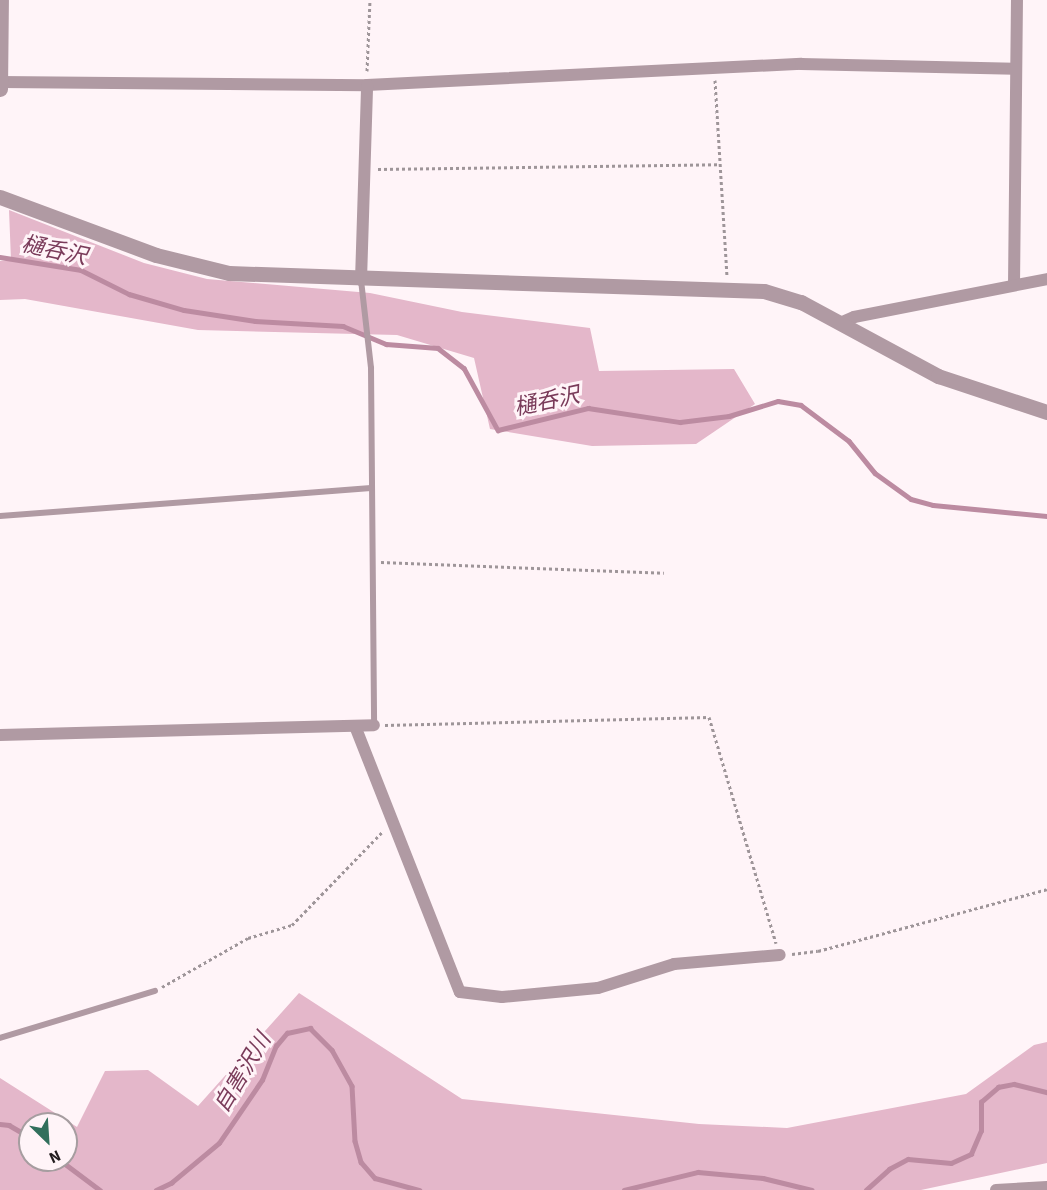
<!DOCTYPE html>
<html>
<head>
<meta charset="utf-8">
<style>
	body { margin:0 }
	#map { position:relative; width:1047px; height:1190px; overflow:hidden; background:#fff4f8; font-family:"Source Sans 3","Noto Sans JP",sans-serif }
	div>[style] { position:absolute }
	.green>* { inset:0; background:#e4b7ca }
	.stream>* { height:4.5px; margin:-2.25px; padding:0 2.25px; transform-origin:2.25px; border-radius:2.25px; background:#bc8ba1 }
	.path>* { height:3px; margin-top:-1.5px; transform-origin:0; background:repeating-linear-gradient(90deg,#9e9599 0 3px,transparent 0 6px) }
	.service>* { height:6px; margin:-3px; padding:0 3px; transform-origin:3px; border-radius:3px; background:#b09aa3 }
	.minor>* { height:12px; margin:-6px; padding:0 6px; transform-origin:6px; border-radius:6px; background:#b09aa3 }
	.tertiary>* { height:15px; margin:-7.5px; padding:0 7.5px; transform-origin:7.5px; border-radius:7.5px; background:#b09aa3 }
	span { translate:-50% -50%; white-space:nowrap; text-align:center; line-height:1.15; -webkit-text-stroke:6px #fff4f8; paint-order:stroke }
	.water-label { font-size:22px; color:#7a3b5a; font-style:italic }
	.north { position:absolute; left:18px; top:1112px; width:60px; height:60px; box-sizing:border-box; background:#fff4f8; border:2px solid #a69da0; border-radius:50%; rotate:155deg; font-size:16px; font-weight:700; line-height:24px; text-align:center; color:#211b1d }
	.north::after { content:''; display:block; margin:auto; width:21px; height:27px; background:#316f5c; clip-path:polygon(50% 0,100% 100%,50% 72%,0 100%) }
</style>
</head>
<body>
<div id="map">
	<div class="green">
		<i style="clip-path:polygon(9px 210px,144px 263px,207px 279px,370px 293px,462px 312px,590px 328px,599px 371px,734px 369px,755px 404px,696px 444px,592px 446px,490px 429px,474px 358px,397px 335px,198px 330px,25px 299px,0 300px,0 261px,11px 260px)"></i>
		<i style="clip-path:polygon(evenodd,299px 993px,462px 1099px,699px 1124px,787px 1128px,966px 1094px,1034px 1045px,1047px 1042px,1047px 1163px,921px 1190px,0 1190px,0 1078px,77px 1127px,105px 1071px,148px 1070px,198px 1106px,299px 993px,30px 1124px,66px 1124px,66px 1160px,30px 1160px,30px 1124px)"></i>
	</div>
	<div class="stream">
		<i style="left:0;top:257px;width:82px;rotate:9.1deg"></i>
		<i style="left:81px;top:270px;width:54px;rotate:26.6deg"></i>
		<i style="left:129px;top:294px;width:57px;rotate:16.2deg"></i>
		<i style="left:184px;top:310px;width:72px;rotate:8.8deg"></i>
		<i style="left:255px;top:321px;width:88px;rotate:3.3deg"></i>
		<i style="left:343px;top:326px;width:47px;rotate:22.7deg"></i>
		<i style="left:386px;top:344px;width:52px;rotate:4.4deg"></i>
		<i style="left:438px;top:348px;width:33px;rotate:38deg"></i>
		<i style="left:464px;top:368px;width:71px;rotate:61.3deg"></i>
		<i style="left:498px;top:430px;width:93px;rotate:-13.7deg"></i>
		<i style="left:588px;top:408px;width:93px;rotate:8.7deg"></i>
		<i style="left:680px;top:422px;width:49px;rotate:-7deg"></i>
		<i style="left:729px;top:416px;width:51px;rotate:-17deg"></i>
		<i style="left:778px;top:401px;width:23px;rotate:10deg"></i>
		<i style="left:801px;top:405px;width:60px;rotate:36.9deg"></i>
		<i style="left:849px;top:441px;width:41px;rotate:50.9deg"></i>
		<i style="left:875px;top:473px;width:44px;rotate:35.8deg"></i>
		<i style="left:911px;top:499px;width:23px;rotate:15deg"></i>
		<i style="left:933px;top:505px;width:115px;rotate:5.5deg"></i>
		<i style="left:0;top:1124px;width:9px;rotate:6deg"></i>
		<i style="left:9px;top:1125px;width:24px;rotate:30deg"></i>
		<i style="left:60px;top:1160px;width:50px;rotate:36.9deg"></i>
		<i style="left:156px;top:1190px;width:17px;rotate:-25deg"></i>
		<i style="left:171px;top:1183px;width:62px;rotate:-39.8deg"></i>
		<i style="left:219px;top:1143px;width:76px;rotate:-55.7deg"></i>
		<i style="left:262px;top:1080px;width:37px;rotate:-68deg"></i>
		<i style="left:276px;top:1046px;width:17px;rotate:-50deg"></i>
		<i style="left:287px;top:1033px;width:24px;rotate:-12deg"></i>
		<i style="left:310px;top:1028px;width:31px;rotate:45deg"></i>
		<i style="left:332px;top:1050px;width:41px;rotate:60.9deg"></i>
		<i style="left:352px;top:1086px;width:55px;rotate:86.9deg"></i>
		<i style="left:355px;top:1141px;width:22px;rotate:74deg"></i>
		<i style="left:361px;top:1162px;width:21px;rotate:49deg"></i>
		<i style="left:375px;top:1178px;width:46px;rotate:15.3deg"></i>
		<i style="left:624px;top:1190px;width:76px;rotate:-13.7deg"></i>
		<i style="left:698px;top:1172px;width:65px;rotate:5.3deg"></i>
		<i style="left:763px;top:1178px;width:50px;rotate:13.8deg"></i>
		<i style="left:866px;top:1190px;width:31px;rotate:-42deg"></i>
		<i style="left:889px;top:1169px;width:21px;rotate:-28deg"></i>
		<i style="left:908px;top:1159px;width:43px;rotate:5.3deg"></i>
		<i style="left:951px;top:1163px;width:22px;rotate:-24deg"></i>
		<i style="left:971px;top:1154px;width:25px;rotate:-67deg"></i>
		<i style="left:981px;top:1131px;width:29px;rotate:-90deg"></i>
		<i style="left:981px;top:1102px;width:23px;rotate:-41deg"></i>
		<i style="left:998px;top:1087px;width:16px;rotate:-11deg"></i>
		<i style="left:1014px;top:1084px;width:34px;rotate:14deg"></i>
	</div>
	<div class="path">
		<i style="left:367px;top:71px;width:71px;rotate:-87.6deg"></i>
		<i style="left:715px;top:80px;width:197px;rotate:86.5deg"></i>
		<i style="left:378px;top:169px;width:342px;rotate:-0.8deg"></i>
		<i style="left:381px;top:562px;width:283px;rotate:2.2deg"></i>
		<i style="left:385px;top:725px;width:324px;rotate:-1.4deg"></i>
		<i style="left:709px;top:717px;width:236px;rotate:73.5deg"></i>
		<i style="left:792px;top:954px;width:26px;rotate:-7deg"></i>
		<i style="left:818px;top:951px;width:237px;rotate:-15.1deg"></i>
		<i style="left:162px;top:987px;width:99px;rotate:-29.7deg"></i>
		<i style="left:248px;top:938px;width:46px;rotate:-16.5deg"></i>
		<i style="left:292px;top:925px;width:131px;rotate:-45.9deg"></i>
	</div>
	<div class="service">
		<i style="left:361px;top:280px;width:89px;rotate:83.5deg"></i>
		<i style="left:371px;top:368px;width:357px;rotate:89.5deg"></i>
		<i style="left:0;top:516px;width:372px;rotate:-4.3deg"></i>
		<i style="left:0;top:1038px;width:162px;rotate:-16.9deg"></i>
	</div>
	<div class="minor">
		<i style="left:0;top:82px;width:367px;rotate:0.5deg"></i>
		<i style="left:367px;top:85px;width:435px;rotate:-2.8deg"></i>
		<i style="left:801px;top:64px;width:213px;rotate:1.3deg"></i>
		<i style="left:361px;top:280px;width:195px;rotate:-88.2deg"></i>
		<i style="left:1014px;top:285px;width:285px;rotate:-89.4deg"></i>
		<i style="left:840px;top:323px;width:15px;rotate:-23deg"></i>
		<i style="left:854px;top:317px;width:197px;rotate:-11.1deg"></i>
		<i style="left:355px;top:726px;width:286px;rotate:68.5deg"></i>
		<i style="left:460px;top:992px;width:42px;rotate:6.8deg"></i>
		<i style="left:502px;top:997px;width:96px;rotate:-5.4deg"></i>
		<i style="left:598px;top:988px;width:80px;rotate:-17.5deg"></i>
		<i style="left:674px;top:964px;width:106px;rotate:-4.9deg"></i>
		<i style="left:0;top:735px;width:374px;rotate:-1.5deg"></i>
		<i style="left:996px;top:1190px;width:51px;rotate:-3.4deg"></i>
	</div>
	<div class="tertiary">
		<i style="left:0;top:89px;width:89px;rotate:-89.4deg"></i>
		<i style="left:0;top:197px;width:166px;rotate:20.4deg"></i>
		<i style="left:156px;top:255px;width:75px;rotate:13.9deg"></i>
		<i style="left:229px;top:273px;width:535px;rotate:1.93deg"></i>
		<i style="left:764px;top:291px;width:39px;rotate:17deg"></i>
		<i style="left:801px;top:302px;width:156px;rotate:28.4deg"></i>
		<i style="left:938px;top:376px;width:115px;rotate:18.3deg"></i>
	</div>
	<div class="water-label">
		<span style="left:54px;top:251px;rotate:12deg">樋呑沢</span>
		<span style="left:547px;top:402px;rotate:-12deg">樋呑沢</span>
		<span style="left:243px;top:1073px;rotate:-59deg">自害沢川</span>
	</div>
	<div class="north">N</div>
</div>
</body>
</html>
